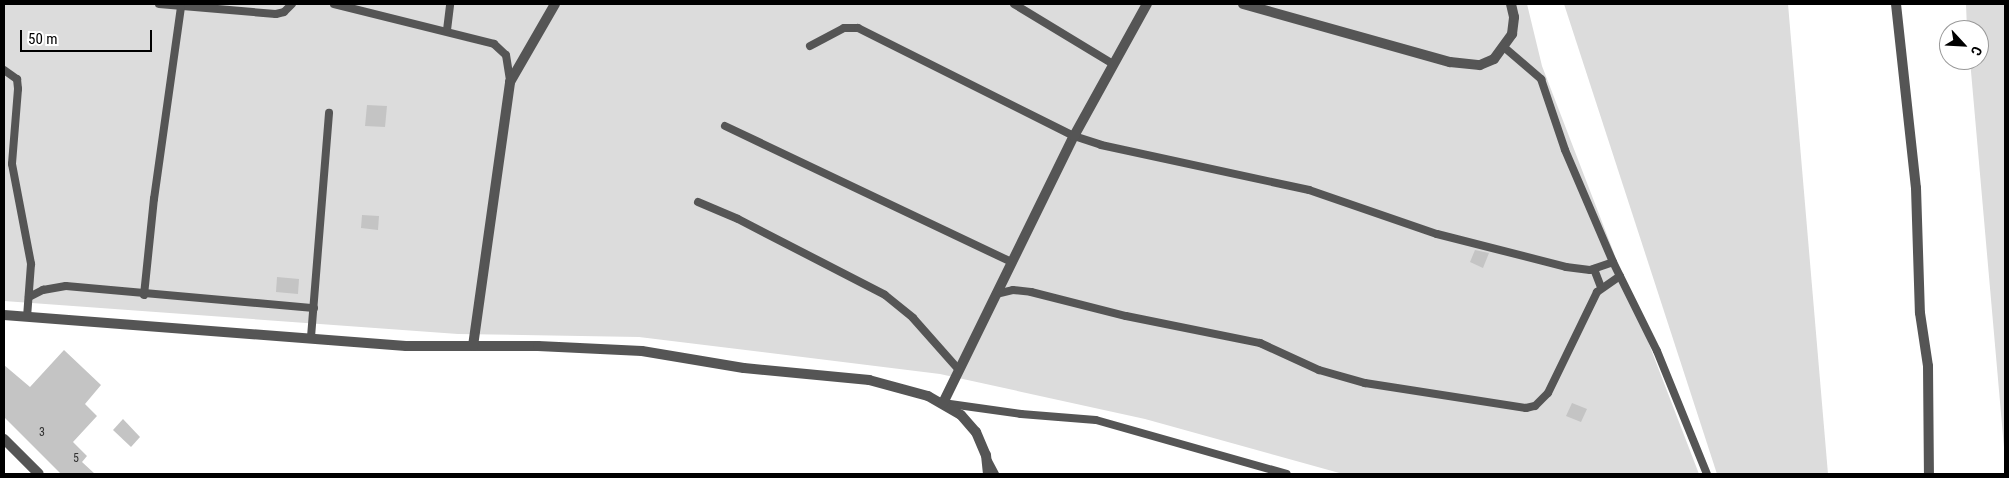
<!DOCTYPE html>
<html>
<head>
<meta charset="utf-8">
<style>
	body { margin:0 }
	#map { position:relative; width:2009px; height:478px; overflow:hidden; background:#fff; font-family:"Roboto Condensed",sans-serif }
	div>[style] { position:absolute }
	.green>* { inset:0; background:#dcdcdc }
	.building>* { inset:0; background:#c4c4c4 }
	.lane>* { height:8px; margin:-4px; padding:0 4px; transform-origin:4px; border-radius:4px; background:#555 }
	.street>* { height:10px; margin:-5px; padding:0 5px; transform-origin:5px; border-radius:5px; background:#555 }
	span { translate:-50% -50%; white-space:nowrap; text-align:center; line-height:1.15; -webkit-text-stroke:5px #fff; paint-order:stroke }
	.number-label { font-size:12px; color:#313131 }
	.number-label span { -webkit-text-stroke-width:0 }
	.frame { position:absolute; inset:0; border:5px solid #000; pointer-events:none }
	.north { position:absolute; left:1939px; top:20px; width:50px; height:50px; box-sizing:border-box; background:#fff; border:1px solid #999; border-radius:50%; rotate:115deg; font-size:14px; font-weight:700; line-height:20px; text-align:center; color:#000 }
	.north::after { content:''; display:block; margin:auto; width:18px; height:22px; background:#000; clip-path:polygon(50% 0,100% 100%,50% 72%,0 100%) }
	.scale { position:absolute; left:20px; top:30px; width:132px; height:22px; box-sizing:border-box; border:2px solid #000; border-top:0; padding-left:6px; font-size:15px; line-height:18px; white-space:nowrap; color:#000; -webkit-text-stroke:4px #fff; paint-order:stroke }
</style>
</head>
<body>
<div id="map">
	<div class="green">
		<i style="clip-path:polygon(4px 4px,1527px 4px,1542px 66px,1699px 474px,1343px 474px,1145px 419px,940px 374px,639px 337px,458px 334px,4px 301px)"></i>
		<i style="clip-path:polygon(1564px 4px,1788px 4px,1828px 474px,1717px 474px)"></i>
		<i style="clip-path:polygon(1966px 4px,2005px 4px,2005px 459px,1970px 60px,1979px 60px,1979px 30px,1967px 30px)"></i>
	</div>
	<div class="building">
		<i style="clip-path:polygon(367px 105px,387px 106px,385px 127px,365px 126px)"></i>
		<i style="clip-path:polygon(362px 215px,379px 216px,378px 230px,361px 228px)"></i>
		<i style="clip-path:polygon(1475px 250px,1489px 253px,1483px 268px,1470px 262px)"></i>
		<i style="clip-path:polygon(277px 277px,299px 279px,298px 294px,276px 292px)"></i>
		<i style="clip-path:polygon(64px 350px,101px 385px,85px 404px,97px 416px,73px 442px,87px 456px,82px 462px,95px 474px,61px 474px,4px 417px,4px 365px,30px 387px)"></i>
		<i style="clip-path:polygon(1572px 403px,1587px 409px,1581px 422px,1566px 416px)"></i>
		<i style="clip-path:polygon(123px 419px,140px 437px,131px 447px,113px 430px)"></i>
	</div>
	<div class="lane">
		<i style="left:159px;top:4px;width:117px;rotate:4.9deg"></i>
		<i style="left:276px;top:14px;width:8px;rotate:-14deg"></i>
		<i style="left:284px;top:12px;width:11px;rotate:-45deg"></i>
		<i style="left:334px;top:4px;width:165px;rotate:14deg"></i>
		<i style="left:494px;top:44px;width:16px;rotate:43deg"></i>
		<i style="left:506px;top:55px;width:25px;rotate:81deg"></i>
		<i style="left:1014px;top:4px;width:116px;rotate:31.2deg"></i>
		<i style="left:447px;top:30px;width:26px;rotate:-83deg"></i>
		<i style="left:810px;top:46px;width:38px;rotate:-28deg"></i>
		<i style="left:844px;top:28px;width:14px"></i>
		<i style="left:858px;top:28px;width:241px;rotate:26.6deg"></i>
		<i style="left:1074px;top:136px;width:28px;rotate:18deg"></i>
		<i style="left:1101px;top:145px;width:213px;rotate:12.2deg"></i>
		<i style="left:1309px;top:190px;width:135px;rotate:19deg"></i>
		<i style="left:1437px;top:234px;width:133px;rotate:14.3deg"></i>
		<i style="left:1566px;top:267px;width:24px;rotate:7deg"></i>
		<i style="left:1590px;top:270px;width:24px;rotate:-19deg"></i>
		<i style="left:1505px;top:48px;width:48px;rotate:40.7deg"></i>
		<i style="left:1541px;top:79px;width:75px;rotate:71.3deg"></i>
		<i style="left:1565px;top:150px;width:122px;rotate:66.8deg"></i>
		<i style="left:1613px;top:262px;width:99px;rotate:63.7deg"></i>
		<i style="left:1657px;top:351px;width:133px;rotate:67.9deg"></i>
		<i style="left:4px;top:70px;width:16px;rotate:35deg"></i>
		<i style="left:17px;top:79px;width:10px;rotate:84deg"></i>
		<i style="left:18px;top:89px;width:75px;rotate:94.6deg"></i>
		<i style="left:12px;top:164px;width:102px;rotate:79.2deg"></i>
		<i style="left:31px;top:264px;width:53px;rotate:94.3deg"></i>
		<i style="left:725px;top:126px;width:317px;rotate:25.4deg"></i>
		<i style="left:698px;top:202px;width:43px;rotate:23deg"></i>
		<i style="left:738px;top:219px;width:165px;rotate:27.3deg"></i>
		<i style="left:885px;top:295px;width:36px;rotate:39deg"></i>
		<i style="left:913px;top:318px;width:69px;rotate:48.5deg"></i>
		<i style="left:1594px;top:269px;width:19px;rotate:69deg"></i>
		<i style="left:996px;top:294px;width:17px;rotate:-13deg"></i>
		<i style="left:1013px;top:290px;width:18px;rotate:6deg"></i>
		<i style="left:1031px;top:292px;width:98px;rotate:14.2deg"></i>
		<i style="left:1126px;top:316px;width:137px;rotate:11.4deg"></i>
		<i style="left:1260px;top:343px;width:65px;rotate:24.6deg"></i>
		<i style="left:1319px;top:370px;width:48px;rotate:15.8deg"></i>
		<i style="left:1365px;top:383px;width:163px;rotate:8.8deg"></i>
		<i style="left:1526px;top:408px;width:9px;rotate:-13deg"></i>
		<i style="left:1535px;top:406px;width:18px;rotate:-45deg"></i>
		<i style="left:1548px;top:393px;width:112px;rotate:-64.1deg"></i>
		<i style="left:1597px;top:292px;width:28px;rotate:-35deg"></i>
		<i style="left:144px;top:295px;width:97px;rotate:-84.1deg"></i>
		<i style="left:154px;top:199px;width:194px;rotate:-82deg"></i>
		<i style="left:29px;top:297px;width:16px;rotate:-27deg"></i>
		<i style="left:43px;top:290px;width:23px;rotate:-10deg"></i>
		<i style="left:66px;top:286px;width:249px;rotate:5.1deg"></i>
		<i style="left:311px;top:337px;width:225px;rotate:-85.4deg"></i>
		<i style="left:943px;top:403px;width:79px;rotate:8deg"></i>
		<i style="left:1021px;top:414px;width:75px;rotate:4.6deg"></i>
		<i style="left:1096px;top:420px;width:198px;rotate:15.8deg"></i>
		<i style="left:988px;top:461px;width:15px;rotate:62deg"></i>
	</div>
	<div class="street">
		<i style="left:1243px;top:4px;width:215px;rotate:15.7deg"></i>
		<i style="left:1450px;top:62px;width:30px;rotate:6deg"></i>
		<i style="left:1480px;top:65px;width:15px;rotate:-23deg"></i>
		<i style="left:1494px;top:59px;width:31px;rotate:-54deg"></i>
		<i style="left:1512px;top:34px;width:17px;rotate:-83deg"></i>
		<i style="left:1514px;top:17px;width:13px;rotate:-103deg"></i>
		<i style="left:1896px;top:4px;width:185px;rotate:83.8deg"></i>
		<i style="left:1916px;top:188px;width:125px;rotate:88.2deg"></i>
		<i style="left:1920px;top:313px;width:54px;rotate:81.4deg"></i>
		<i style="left:1928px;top:366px;width:108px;rotate:89.5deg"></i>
		<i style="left:4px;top:315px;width:403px;rotate:4.4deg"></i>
		<i style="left:406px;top:346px;width:132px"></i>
		<i style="left:538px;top:346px;width:104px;rotate:2.8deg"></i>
		<i style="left:642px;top:351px;width:103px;rotate:9.5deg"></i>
		<i style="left:744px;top:368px;width:126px;rotate:5.5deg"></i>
		<i style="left:869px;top:380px;width:61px;rotate:15.2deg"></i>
		<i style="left:928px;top:396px;width:38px;rotate:30deg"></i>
		<i style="left:961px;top:415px;width:23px;rotate:49deg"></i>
		<i style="left:976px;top:432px;width:25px;rotate:67deg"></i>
		<i style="left:986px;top:455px;width:19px;rotate:84deg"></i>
		<i style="left:473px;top:346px;width:267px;rotate:-82deg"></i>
		<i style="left:510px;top:82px;width:90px;rotate:-60deg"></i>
		<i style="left:943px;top:403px;width:297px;rotate:-63.9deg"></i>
		<i style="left:1074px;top:136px;width:151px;rotate:-61.1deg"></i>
		<i style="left:4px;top:439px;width:49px;rotate:45deg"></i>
	</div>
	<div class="number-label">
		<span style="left:42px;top:433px">3</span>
		<span style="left:76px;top:459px">5</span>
	</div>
	<div class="frame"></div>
	<div class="north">С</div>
	<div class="scale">50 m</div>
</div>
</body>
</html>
